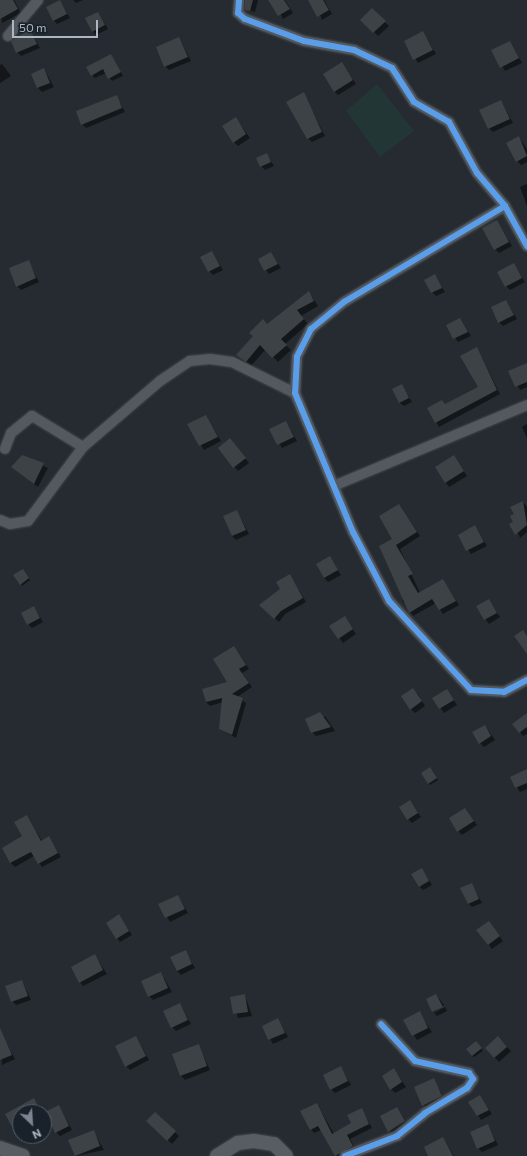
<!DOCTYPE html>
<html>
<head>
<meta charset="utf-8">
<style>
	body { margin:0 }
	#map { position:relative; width:527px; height:1156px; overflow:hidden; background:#252b30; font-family:Commissioner,sans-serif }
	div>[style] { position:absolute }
	.green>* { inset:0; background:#233636 }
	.shadow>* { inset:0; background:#0007 }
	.building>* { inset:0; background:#3d4247 }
	.roads { filter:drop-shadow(0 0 1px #42474b) drop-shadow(0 0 1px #42474b) }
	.street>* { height:10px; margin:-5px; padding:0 5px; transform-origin:5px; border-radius:5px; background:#54585f }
	.secondary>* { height:14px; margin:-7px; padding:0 7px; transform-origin:7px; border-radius:7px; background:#585d63 }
	.cycleway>* { height:6px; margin:-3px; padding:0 3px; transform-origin:3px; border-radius:3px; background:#5a9eea }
	span { translate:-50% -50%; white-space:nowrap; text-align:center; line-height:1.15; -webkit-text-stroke:3px #19212a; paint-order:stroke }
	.north { position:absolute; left:12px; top:1104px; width:40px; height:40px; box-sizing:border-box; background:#19212a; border:1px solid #545d67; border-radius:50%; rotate:155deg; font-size:11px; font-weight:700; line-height:16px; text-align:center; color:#adb7c3 }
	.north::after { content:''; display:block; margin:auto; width:14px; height:18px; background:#7d8690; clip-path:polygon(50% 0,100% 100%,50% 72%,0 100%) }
	.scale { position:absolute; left:12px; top:20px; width:86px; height:18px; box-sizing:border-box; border:2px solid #adb7c3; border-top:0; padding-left:5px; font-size:12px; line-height:14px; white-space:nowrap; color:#adb7c3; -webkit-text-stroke:3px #19212a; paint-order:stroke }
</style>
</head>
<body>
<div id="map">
	<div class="green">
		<i style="clip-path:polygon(377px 84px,414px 131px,380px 157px,346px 111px)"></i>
	</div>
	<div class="shadow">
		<i style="clip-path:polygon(0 0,14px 0,21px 13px,2px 23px)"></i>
		<i style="clip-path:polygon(73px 0,83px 0,76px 3px)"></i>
		<i style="clip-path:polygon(247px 0,258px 0,255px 12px,249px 10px,254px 14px,246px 9px)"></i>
		<i style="clip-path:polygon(274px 0,285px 0,293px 13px,283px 19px)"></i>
		<i style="clip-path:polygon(315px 0,324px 0,332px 14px,322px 20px)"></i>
		<i style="clip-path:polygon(60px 2px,70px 18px,57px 24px,53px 20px)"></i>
		<i style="clip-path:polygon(372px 10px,389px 26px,378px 36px,362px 20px)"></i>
		<i style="clip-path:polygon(98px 13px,108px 29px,96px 35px,92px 31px)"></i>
		<i style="clip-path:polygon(30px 30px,40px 48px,21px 56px,17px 52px)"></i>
		<i style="clip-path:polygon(423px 32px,436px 54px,418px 63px,405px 41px)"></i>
		<i style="clip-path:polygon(179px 38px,191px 61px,169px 70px,165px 66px)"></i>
		<i style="clip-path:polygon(510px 42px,522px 63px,505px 71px,493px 51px)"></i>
		<i style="clip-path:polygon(111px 55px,123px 76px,112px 81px,106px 73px,95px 78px,92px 75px)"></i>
		<i style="clip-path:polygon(342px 63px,356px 84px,338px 95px,334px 91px)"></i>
		<i style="clip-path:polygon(2px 64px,11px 76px,0 83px,0 65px)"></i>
		<i style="clip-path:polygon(44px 69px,54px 87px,42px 92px,38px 88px)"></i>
		<i style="clip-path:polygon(303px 93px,325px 136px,312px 142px,308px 138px)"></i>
		<i style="clip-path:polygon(116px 96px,125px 112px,86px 128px,82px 124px)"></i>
		<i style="clip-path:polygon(501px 101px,513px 123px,493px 132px,489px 128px)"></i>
		<i style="clip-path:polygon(236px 119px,250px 138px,238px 146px,234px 142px)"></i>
		<i style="clip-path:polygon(519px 137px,527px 149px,527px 162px,521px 165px,517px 161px)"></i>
		<i style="clip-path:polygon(267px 155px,274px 166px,265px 170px,261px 166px)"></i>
		<i style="clip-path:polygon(527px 184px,527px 206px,520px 187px)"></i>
		<i style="clip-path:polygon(497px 221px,512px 246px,499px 253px,495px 249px)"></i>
		<i style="clip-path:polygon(212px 252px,223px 270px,213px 275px,209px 271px)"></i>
		<i style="clip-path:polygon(271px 253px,281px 268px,269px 274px,259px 259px)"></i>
		<i style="clip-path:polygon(28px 261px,39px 282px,21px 290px,17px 286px)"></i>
		<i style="clip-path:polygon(514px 265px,525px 282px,510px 290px,506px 286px)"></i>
		<i style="clip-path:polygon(434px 276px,445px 292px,436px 296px,432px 292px)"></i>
		<i style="clip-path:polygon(309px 292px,318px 306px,301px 316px,308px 324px,285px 344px,291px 350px,278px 362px,266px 349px,251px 366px,243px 359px)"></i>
		<i style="clip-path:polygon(506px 301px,517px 319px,503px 326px,499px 322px)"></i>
		<i style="clip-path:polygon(460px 319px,471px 336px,458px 342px,447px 325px)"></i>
		<i style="clip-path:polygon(477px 348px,500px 394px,439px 427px,428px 408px,442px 401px,446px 405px,479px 387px)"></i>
		<i style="clip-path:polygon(527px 364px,527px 387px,520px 390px,510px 371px)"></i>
		<i style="clip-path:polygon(401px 385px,412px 402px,404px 406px,400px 403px)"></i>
		<i style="clip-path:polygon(206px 416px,221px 441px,204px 450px,189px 425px)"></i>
		<i style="clip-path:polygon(286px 422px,297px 441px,282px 448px,271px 429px)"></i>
		<i style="clip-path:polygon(527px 424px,527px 438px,522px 427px)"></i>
		<i style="clip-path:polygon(234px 444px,249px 463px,238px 471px,220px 448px)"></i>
		<i style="clip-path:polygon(22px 456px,48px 468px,38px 487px,12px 467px)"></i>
		<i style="clip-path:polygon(454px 456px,467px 476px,449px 487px,436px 468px)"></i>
		<i style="clip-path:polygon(523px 502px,527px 507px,527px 532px,520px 538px,514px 523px)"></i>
		<i style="clip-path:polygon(399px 505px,420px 536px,400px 549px,420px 593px,443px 580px,459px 605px,443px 614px,436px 603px,413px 616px,402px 600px,406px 598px,393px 540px)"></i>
		<i style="clip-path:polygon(237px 511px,249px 534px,236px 540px,232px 536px)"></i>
		<i style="clip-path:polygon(475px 526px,487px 546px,471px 554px,459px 535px)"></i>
		<i style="clip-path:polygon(330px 558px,341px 575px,328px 582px,324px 578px)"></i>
		<i style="clip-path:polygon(24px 572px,30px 580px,22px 586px,21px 584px)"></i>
		<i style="clip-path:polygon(290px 575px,306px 602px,285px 614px,279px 622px,261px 605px,281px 589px)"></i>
		<i style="clip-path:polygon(488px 600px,500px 617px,489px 624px,477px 607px)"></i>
		<i style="clip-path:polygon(34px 607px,43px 622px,32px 628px,28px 624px)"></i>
		<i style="clip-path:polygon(344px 617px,356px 634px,343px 643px,331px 626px)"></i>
		<i style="clip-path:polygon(234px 647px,249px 669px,242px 673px,252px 687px,237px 697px,246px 703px,236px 738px,220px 729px,223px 702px,210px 706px,206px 702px,229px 683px)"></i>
		<i style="clip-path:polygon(447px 691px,457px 705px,444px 713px,434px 699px)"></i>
		<i style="clip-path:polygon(417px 693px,425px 706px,415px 713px,411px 709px)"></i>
		<i style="clip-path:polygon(325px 716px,335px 731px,316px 736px,312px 732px)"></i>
		<i style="clip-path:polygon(527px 720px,527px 734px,523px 736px,520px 732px)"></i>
		<i style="clip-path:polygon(485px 726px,495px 740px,484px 747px,480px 743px)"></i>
		<i style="clip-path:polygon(432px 770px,438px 780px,430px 785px,428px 783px)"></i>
		<i style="clip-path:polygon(527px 773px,527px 789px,520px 792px,511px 777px)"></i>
		<i style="clip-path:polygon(410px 802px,421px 817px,412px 823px,408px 819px)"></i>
		<i style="clip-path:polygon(465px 809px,477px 825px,462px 835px,458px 831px)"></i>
		<i style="clip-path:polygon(27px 816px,42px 841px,49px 838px,61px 857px,42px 867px,34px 856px,15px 867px,11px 863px,3px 848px,23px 837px)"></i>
		<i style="clip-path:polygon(421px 869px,432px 885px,423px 890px,419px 886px)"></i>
		<i style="clip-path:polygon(471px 884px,482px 903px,472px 907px,468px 903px)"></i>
		<i style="clip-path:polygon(178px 896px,188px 913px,170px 922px,160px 905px)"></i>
		<i style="clip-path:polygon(119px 916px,132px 935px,120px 942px,117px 938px)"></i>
		<i style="clip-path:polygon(492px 926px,503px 941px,492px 949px,478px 930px)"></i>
		<i style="clip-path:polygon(185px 951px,195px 968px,181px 975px,177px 971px)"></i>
		<i style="clip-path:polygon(95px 956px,107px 974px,83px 986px,80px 982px)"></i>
		<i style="clip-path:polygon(161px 973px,172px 992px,153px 1000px,149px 996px)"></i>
		<i style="clip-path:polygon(22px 981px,31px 1000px,16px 1005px,12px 1001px)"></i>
		<i style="clip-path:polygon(245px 995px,252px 1016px,238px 1018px,232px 998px)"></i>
		<i style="clip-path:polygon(436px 995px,444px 1005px,433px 1012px,427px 1000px)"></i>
		<i style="clip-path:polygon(180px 1004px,191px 1024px,176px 1031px,172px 1027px)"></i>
		<i style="clip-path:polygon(445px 1007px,447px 1011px,437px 1016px,434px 1013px)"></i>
		<i style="clip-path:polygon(419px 1013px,432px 1032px,417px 1040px,404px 1020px)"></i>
		<i style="clip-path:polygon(278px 1020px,288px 1037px,273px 1044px,263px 1026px)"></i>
		<i style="clip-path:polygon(2px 1035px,15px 1059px,2px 1065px,0 1036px)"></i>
		<i style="clip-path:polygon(136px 1037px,149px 1060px,130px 1070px,126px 1066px)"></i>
		<i style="clip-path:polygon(502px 1041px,511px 1051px,499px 1062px,486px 1048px)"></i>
		<i style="clip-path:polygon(478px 1044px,483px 1051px,474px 1057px,472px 1056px)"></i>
		<i style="clip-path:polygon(198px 1045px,210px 1070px,185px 1080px,181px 1076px)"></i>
		<i style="clip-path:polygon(341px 1068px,351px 1085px,335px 1093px,331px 1089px)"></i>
		<i style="clip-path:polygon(394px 1070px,406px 1087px,395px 1093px,391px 1089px)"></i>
		<i style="clip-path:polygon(433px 1079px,445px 1100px,427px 1110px,415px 1088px)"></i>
		<i style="clip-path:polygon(480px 1096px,492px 1114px,481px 1120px,470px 1103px)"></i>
		<i style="clip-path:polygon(34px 1100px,42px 1112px,20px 1112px,17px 1130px,7px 1114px)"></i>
		<i style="clip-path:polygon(317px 1104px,334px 1134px,352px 1124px,361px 1109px,372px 1128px,350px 1139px,356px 1150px,337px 1156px,321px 1130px,314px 1133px,311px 1129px)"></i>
		<i style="clip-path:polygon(59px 1107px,72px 1130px,60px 1136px,56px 1132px)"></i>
		<i style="clip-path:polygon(397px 1108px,408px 1125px,393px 1136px,381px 1116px)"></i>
		<i style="clip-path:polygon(155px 1113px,179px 1136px,172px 1144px,148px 1121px)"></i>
		<i style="clip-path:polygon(488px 1126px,498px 1145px,482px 1152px,478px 1148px)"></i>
		<i style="clip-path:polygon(93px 1131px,104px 1150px,76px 1156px,70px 1141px)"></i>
		<i style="clip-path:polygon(443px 1138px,454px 1156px,429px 1156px)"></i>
	</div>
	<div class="building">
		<i style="clip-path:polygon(0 0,13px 0,18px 9px,0 19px)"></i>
		<i style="clip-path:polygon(60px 0,67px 14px,53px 21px,46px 7px)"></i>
		<i style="clip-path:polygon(245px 0,253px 0,250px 11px,245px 10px)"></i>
		<i style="clip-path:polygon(268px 0,284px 0,290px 9px,278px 16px)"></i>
		<i style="clip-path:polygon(308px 0,323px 0,329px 10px,317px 17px)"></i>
		<i style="clip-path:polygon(372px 8px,386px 21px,373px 33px,360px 20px)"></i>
		<i style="clip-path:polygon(98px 12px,105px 25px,92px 32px,85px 18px)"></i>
		<i style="clip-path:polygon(30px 29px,37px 44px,16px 53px,11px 41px)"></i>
		<i style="clip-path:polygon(423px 31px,433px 50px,413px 60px,404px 41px)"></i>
		<i style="clip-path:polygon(179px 37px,188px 57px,164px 67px,156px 47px)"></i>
		<i style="clip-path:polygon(510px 41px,519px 58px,500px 68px,491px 50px)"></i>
		<i style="clip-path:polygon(111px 54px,121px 72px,108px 79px,103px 69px,91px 76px,86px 67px)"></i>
		<i style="clip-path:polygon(342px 62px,353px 80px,334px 92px,323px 74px)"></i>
		<i style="clip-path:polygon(44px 68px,50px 83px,37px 88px,31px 74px)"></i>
		<i style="clip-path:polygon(304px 92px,322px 132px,307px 139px,286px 102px)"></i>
		<i style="clip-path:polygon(117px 95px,122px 108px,81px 125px,76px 111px)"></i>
		<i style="clip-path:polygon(501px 100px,510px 119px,488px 129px,479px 110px)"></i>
		<i style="clip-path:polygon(236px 117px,246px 134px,233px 143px,222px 126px)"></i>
		<i style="clip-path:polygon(519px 136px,527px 156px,516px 162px,506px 143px)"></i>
		<i style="clip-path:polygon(267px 153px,271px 162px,260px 167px,256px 158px)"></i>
		<i style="clip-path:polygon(497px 220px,509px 242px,494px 250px,482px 228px)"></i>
		<i style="clip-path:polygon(212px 251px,220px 266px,208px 272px,200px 257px)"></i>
		<i style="clip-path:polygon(271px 252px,278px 264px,264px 271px,258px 259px)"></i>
		<i style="clip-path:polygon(29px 260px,36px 278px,16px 287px,9px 268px)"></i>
		<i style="clip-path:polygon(514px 263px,522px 278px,505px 287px,497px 272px)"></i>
		<i style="clip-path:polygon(435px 274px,442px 288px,431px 293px,424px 280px)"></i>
		<i style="clip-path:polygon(309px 291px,314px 301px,297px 310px,304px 319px,281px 339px,287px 345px,272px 358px,260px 345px,246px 362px,236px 355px,253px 336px,249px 333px,263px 319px,267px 324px)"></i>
		<i style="clip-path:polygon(506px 300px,514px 315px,498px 323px,491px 307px)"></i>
		<i style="clip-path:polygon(460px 318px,468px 332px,453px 339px,446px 325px)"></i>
		<i style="clip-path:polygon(477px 347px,497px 390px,435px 423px,427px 408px,442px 400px,445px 404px,478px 387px,460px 356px)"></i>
		<i style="clip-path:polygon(527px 363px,527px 382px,515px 387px,508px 371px)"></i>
		<i style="clip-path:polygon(402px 384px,409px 398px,399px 403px,392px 389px)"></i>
		<i style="clip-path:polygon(206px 415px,218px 437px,199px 446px,187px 424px)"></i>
		<i style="clip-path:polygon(286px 421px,294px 437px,277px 445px,269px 429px)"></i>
		<i style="clip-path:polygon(230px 438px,246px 458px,233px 468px,218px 448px)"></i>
		<i style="clip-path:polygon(22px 455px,44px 463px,34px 484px,11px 467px)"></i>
		<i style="clip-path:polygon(454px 455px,464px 471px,445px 483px,435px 467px)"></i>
		<i style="clip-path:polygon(523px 501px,527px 525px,515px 535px,509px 524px,513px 522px,510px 516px,514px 514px,510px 507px)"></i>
		<i style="clip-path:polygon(399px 504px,417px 532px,396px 545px,413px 574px,408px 576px,418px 593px,443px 579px,456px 601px,439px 610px,432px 599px,409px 613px,379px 546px,392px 539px,379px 516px)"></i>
		<i style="clip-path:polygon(237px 510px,246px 530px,232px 536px,223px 516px)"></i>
		<i style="clip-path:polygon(475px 525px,484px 542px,466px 551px,458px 535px)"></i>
		<i style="clip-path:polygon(330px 556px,338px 570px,324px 578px,316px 564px)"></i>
		<i style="clip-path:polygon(23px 569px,29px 578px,20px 585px,13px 575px)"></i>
		<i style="clip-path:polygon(290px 574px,303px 598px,281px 611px,274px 619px,259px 605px,280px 589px,276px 582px)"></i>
		<i style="clip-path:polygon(489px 599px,497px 613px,484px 620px,476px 606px)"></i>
		<i style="clip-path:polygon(34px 606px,40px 618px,27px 625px,21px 613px)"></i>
		<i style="clip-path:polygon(345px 616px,353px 629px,338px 639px,329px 626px)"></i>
		<i style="clip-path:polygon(523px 630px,527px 636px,527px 654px,514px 636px)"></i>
		<i style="clip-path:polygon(234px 646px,246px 665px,239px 669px,249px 683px,232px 694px,243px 698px,232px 735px,219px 729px,222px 698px,206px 702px,202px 689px,227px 682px,213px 659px)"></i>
		<i style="clip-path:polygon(413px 688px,422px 701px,410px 710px,401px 696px)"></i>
		<i style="clip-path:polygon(447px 689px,454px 700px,439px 709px,432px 698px)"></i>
		<i style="clip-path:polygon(320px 712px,331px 727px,311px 733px,305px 719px)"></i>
		<i style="clip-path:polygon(527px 713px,527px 727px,519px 733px,512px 724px)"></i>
		<i style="clip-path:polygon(485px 725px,491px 736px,479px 744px,472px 732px)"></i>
		<i style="clip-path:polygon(430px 767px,437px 778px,428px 784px,421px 773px)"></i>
		<i style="clip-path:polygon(527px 769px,527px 783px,515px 788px,510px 777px)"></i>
		<i style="clip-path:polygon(410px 800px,418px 813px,407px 820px,399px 807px)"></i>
		<i style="clip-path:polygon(465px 808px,474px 821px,457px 832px,449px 818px)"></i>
		<i style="clip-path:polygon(27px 815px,41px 841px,49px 836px,58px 853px,38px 864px,31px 852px,10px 863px,2px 848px,22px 836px,14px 822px)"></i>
		<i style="clip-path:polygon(422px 868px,429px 881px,419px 887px,411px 874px)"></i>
		<i style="clip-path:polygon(472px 883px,479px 899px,468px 904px,460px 888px)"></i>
		<i style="clip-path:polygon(178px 895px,185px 909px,165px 918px,158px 904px)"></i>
		<i style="clip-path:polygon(119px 914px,129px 931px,116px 939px,106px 923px)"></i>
		<i style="clip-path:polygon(489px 921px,500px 936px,488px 945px,476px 930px)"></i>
		<i style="clip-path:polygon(186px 950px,192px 964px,177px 971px,170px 957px)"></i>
		<i style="clip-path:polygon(95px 954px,103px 970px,79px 983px,71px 967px)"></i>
		<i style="clip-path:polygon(161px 972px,168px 988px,148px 997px,141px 981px)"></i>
		<i style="clip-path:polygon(22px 980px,28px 996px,11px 1002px,5px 986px)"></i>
		<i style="clip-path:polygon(245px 994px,248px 1012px,233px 1014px,230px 997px)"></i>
		<i style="clip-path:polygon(436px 994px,443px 1007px,432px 1012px,426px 999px)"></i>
		<i style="clip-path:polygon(180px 1003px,188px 1020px,171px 1028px,163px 1011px)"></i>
		<i style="clip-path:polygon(420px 1011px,428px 1028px,412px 1036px,403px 1020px)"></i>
		<i style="clip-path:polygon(278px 1018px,285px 1033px,268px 1040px,262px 1026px)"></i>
		<i style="clip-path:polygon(0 1028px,12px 1055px,0 1060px)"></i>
		<i style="clip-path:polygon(136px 1036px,146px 1056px,125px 1067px,115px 1046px)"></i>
		<i style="clip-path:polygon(498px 1036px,507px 1047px,494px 1058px,485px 1048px)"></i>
		<i style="clip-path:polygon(476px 1041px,482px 1048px,472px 1056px,466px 1049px)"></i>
		<i style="clip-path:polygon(199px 1044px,207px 1066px,180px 1076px,172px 1054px)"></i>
		<i style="clip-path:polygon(341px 1066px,348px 1081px,330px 1090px,323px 1075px)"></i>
		<i style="clip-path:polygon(394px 1068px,402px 1082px,390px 1090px,382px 1076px)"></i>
		<i style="clip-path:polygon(434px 1078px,442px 1096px,422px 1106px,414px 1087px)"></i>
		<i style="clip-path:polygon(480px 1095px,489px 1110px,477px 1116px,468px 1102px)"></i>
		<i style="clip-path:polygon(34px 1098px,41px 1112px,20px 1112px,20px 1123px,12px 1127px,5px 1114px)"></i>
		<i style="clip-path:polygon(317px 1103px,332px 1134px,351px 1123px,347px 1115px,362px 1108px,369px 1124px,347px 1135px,353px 1146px,335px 1156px,318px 1126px,310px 1130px,300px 1111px)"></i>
		<i style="clip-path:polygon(59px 1105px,69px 1126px,55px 1133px,45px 1112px)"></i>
		<i style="clip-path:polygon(397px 1107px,405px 1121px,388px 1132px,380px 1116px)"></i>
		<i style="clip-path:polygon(155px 1112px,176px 1131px,167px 1141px,146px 1121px)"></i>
		<i style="clip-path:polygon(488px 1124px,495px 1141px,477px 1149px,470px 1132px)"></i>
		<i style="clip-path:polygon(94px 1130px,100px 1146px,75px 1156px,68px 1140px)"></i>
		<i style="clip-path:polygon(443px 1137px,453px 1156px,428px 1156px,424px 1147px)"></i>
	</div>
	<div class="roads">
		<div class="street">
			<i style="left:239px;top:0;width:13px;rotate:94deg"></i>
			<i style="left:238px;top:13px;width:9px;rotate:41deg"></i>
			<i style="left:245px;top:19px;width:63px;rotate:20.4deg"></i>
			<i style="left:304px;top:41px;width:51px;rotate:10.2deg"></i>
			<i style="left:354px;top:50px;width:42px;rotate:25.3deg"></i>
			<i style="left:392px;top:68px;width:40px;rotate:57.1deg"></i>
			<i style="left:414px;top:102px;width:40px;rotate:29.7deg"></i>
			<i style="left:449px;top:122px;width:58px;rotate:61.2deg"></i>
			<i style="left:477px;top:173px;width:43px;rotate:49.7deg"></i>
			<i style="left:505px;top:206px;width:46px;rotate:61.2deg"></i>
			<i style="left:8px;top:36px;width:47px;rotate:-50.2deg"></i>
			<i style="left:505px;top:206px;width:187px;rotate:149.2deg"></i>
			<i style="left:344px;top:302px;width:43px;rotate:140.7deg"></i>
			<i style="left:311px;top:329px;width:31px;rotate:117deg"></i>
			<i style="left:297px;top:357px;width:36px;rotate:93deg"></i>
			<i style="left:295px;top:393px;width:151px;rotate:67.4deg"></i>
			<i style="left:353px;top:532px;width:78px;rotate:62.4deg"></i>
			<i style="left:389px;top:601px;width:121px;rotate:47.3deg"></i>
			<i style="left:471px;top:690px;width:33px;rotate:3deg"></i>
			<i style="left:504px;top:692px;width:26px;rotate:-28deg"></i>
			<i style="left:83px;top:447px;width:101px;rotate:-40.6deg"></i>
			<i style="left:160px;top:381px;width:36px;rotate:-34deg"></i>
			<i style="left:190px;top:361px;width:20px;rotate:-6deg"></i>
			<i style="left:210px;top:359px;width:22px;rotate:8deg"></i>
			<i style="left:232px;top:362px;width:70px;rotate:26.2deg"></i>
			<i style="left:336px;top:485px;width:207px;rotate:-22.7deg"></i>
			<i style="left:0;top:520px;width:11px;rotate:22deg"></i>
			<i style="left:10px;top:524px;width:18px;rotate:-9deg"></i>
			<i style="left:28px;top:521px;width:92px;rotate:-53.4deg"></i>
			<i style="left:83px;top:447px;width:60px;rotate:-148.7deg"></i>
			<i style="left:32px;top:416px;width:27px;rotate:141deg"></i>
			<i style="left:11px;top:433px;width:17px;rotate:111deg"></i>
			<i style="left:345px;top:1156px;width:56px;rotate:-21deg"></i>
			<i style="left:397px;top:1136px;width:36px;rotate:-39deg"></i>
			<i style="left:425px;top:1113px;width:49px;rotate:-30.8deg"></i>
			<i style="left:467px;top:1088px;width:11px;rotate:-56deg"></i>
			<i style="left:473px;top:1079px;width:7px;rotate:-124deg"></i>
			<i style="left:469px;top:1073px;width:55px;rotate:-167.5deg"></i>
			<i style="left:415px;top:1061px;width:50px;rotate:-132.6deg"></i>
		</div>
		<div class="secondary">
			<i style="left:0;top:1148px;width:24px;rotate:19deg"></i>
			<i style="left:217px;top:1156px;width:25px;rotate:-32deg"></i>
			<i style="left:238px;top:1143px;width:16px;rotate:-7deg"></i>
			<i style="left:254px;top:1141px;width:20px;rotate:9deg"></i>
			<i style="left:274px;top:1144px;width:17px;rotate:45deg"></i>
		</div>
	</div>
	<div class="cycleway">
		<i style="left:239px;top:0;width:13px;rotate:94deg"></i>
		<i style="left:238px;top:13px;width:9px;rotate:41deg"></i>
		<i style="left:245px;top:19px;width:63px;rotate:20.4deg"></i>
		<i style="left:304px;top:41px;width:51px;rotate:10.2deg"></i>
		<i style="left:354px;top:50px;width:42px;rotate:25.3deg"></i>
		<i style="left:392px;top:68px;width:40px;rotate:57.1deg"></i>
		<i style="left:414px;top:102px;width:40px;rotate:29.7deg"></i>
		<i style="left:449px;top:122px;width:58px;rotate:61.2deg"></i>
		<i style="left:477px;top:173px;width:43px;rotate:49.7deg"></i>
		<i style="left:505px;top:206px;width:46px;rotate:61.2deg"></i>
		<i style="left:505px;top:206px;width:187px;rotate:149.2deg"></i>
		<i style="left:344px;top:302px;width:43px;rotate:140.7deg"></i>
		<i style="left:311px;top:329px;width:31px;rotate:117deg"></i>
		<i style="left:297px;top:357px;width:36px;rotate:93deg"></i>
		<i style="left:295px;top:393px;width:151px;rotate:67.4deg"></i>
		<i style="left:353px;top:532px;width:78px;rotate:62.4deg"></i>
		<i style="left:389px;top:601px;width:121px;rotate:47.3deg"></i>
		<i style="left:471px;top:690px;width:33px;rotate:3deg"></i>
		<i style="left:504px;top:692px;width:26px;rotate:-28deg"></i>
		<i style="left:345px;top:1156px;width:56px;rotate:-21deg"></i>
		<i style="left:397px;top:1136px;width:36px;rotate:-39deg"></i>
		<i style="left:425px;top:1113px;width:49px;rotate:-30.8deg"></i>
		<i style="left:467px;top:1088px;width:11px;rotate:-56deg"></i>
		<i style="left:473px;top:1079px;width:7px;rotate:-124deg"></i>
		<i style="left:469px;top:1073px;width:55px;rotate:-167.5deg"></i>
		<i style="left:415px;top:1061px;width:50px;rotate:-132.6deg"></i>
	</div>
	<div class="north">N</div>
	<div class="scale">50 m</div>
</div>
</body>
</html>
